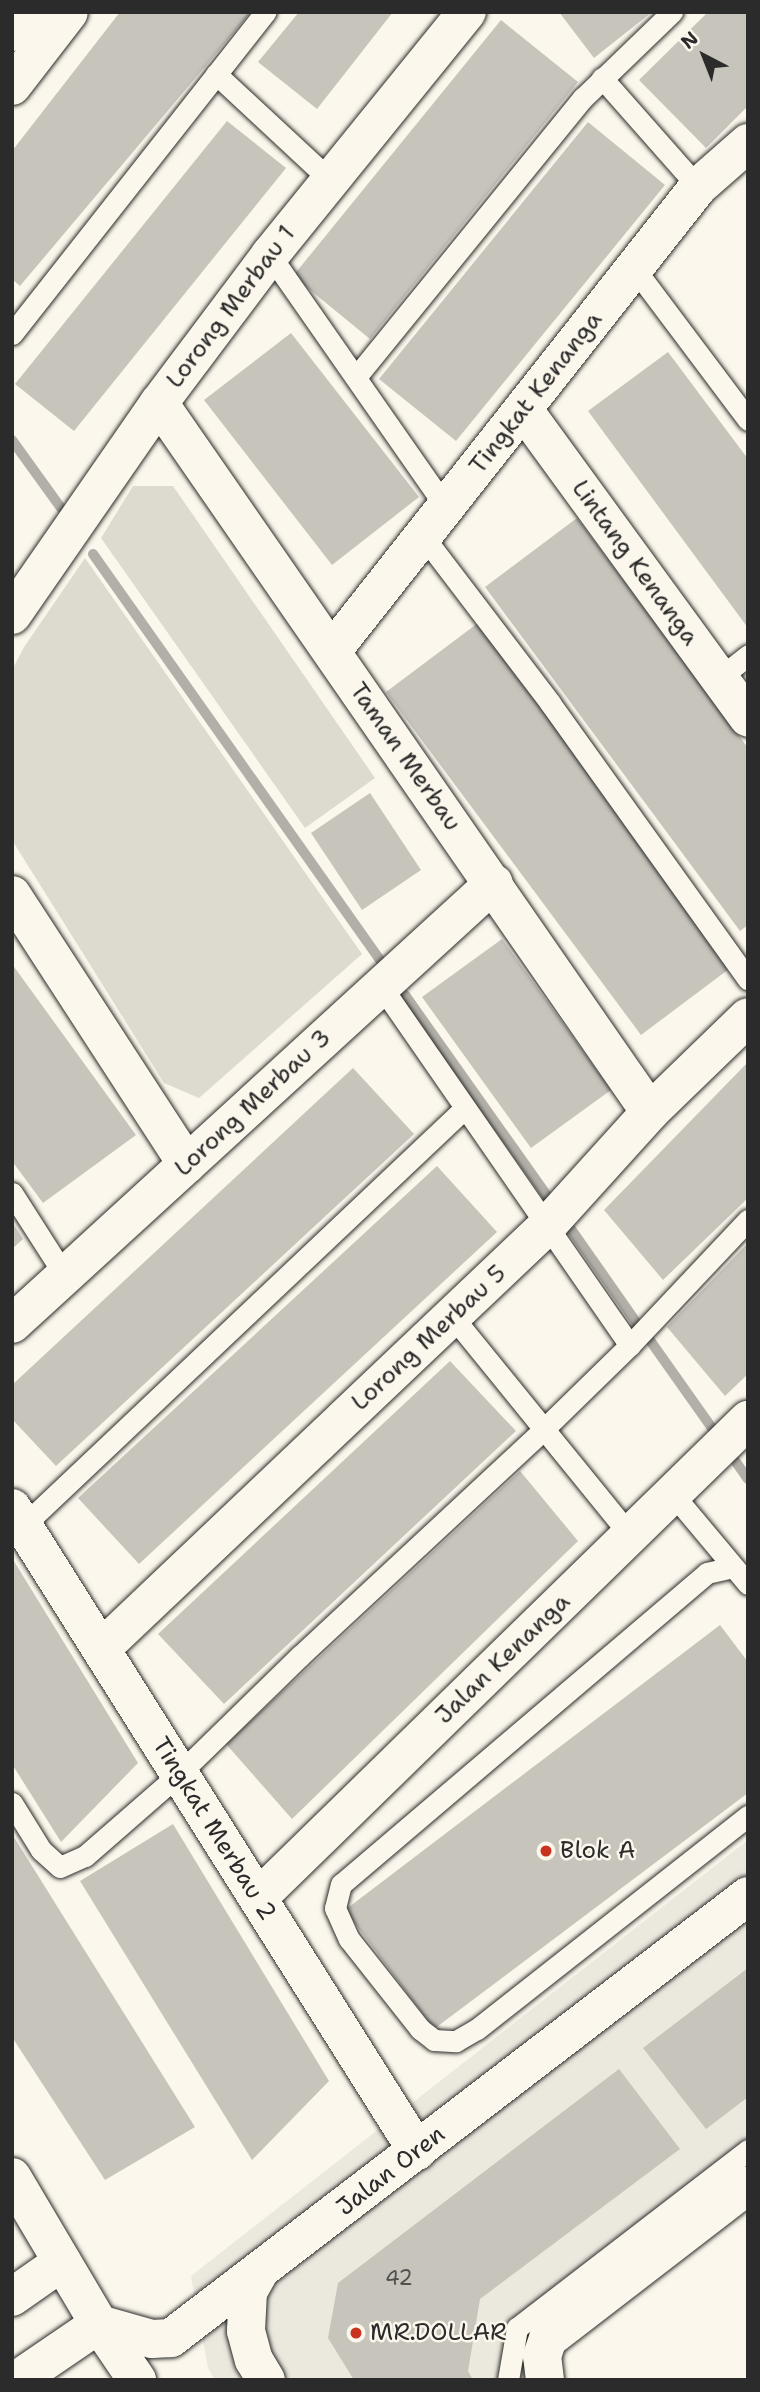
<!DOCTYPE html>
<html>
<head>
<meta charset="utf-8">
<style>
	body { margin:0 }
	#map { position:relative; width:760px; height:2392px; overflow:hidden; background:#fbf7ec; font-family:"Shantell Sans",sans-serif }
	div>[style] { position:absolute }
	.built>* { inset:0; background:#ebe8de }
	.green>* { inset:0; background:#dddad0 }
	.stream>* { height:10px; margin:-5px; padding:0 5px; transform-origin:5px; border-radius:5px; background:#b1afa7 }
	.building>* { inset:0; background:#c7c4bc }
	.roads { filter:drop-shadow(0 0 2px #2b2b2b) drop-shadow(0 0 2px #2b2b2b) }
	.service>* { height:21px; margin:-10.5px; padding:0 10.5px; transform-origin:10.5px; border-radius:10.5px; background:#fbf7ec }
	.minor>* { height:38px; margin:-19px; padding:0 19px; transform-origin:19px; border-radius:19px; background:#fbf7ec }
	.motorway>* { height:38px; margin:-19px; padding:0 19px; transform-origin:19px; border-radius:19px; background:#fbf7ec }
	.dots>* { width:19px; height:19px; translate:-50% -50%; box-sizing:border-box; border:4px solid #fbf7ec; border-radius:50% }
	span { translate:-50% -50%; white-space:nowrap; text-align:center; line-height:1.15; -webkit-text-stroke:5px #fbf7ec; paint-order:stroke }
	.number-label { font-size:21px; color:#52514f }
	.number-label span { -webkit-text-stroke-width:0 }
	.street-label { font-size:24px; color:#2b2b2b }
	.poi-label { font-size:24px; color:#2b2b2b }
	.left { translate:0 -50%; text-align:left }
	.frame { position:absolute; inset:0; border:14px solid #2b2b2b; pointer-events:none }
	.north { position:absolute; left:669px; top:21px; width:70px; height:70px; -webkit-text-stroke:5px #fbf7ec; paint-order:stroke; rotate:318deg; font-size:19px; font-weight:700; line-height:28px; text-align:center; color:#2b2b2b }
	.north::after { content:''; display:block; margin:auto; width:24px; height:32px; background:#2b2b2b; clip-path:polygon(50% 0,100% 100%,50% 72%,0 100%) }
</style>
</head>
<body>
<div id="map">
	<div class="built">
		<i style="clip-path:polygon(748px 1840px,748px 2173px,533px 2380px,215px 2380px,208px 2368px,191px 2276px)"></i>
	</div>
	<div class="green">
		<i style="clip-path:polygon(133px 486px,173px 486px,375px 778px,305px 828px,101px 538px)"></i>
		<i style="clip-path:polygon(85px 558px,362px 954px,199px 1098px,164px 1083px,12px 840px,12px 670px,24px 647px)"></i>
	</div>
	<div class="stream">
		<i style="left:12px;top:440px;width:84px;rotate:54.2deg"></i>
		<i style="left:93px;top:554px;width:506px;rotate:54.74deg"></i>
		<i style="left:405px;top:995px;width:260px;rotate:54.7deg"></i>
		<i style="left:564px;top:1219px;width:131px;rotate:55deg"></i>
		<i style="left:649px;top:1339px;width:118px;rotate:54.7deg"></i>
		<i style="left:729px;top:1452px;width:33px;rotate:55deg"></i>
	</div>
	<div class="building">
		<i style="clip-path:polygon(120px 12px,251px 12px,20px 286px,12px 279px,12px 151px)"></i>
		<i style="clip-path:polygon(299px 12px,393px 12px,317px 109px,258px 62px)"></i>
		<i style="clip-path:polygon(559px 12px,652px 12px,594px 58px)"></i>
		<i style="clip-path:polygon(708px 12px,748px 12px,748px 106px,706px 148px,639px 80px)"></i>
		<i style="clip-path:polygon(501px 20px,578px 82px,370px 339px,293px 276px)"></i>
		<i style="clip-path:polygon(227px 121px,286px 168px,74px 431px,15px 384px)"></i>
		<i style="clip-path:polygon(588px 122px,665px 185px,456px 441px,379px 379px)"></i>
		<i style="clip-path:polygon(291px 333px,419px 497px,332px 565px,204px 400px)"></i>
		<i style="clip-path:polygon(668px 352px,748px 459px,748px 628px,588px 411px)"></i>
		<i style="clip-path:polygon(577px 518px,748px 748px,748px 925px,740px 931px,485px 587px)"></i>
		<i style="clip-path:polygon(478px 623px,733px 966px,641px 1035px,386px 692px)"></i>
		<i style="clip-path:polygon(370px 793px,421px 870px,362px 910px,311px 833px)"></i>
		<i style="clip-path:polygon(502px 939px,611px 1090px,531px 1148px,422px 997px)"></i>
		<i style="clip-path:polygon(12px 964px,136px 1135px,43px 1203px,12px 1161px)"></i>
		<i style="clip-path:polygon(748px 1062px,748px 1198px,663px 1280px,604px 1210px)"></i>
		<i style="clip-path:polygon(353px 1068px,414px 1134px,56px 1466px,12px 1419px,12px 1385px)"></i>
		<i style="clip-path:polygon(437px 1166px,497px 1232px,139px 1564px,78px 1498px)"></i>
		<i style="clip-path:polygon(12px 1222px,23px 1239px,12px 1249px)"></i>
		<i style="clip-path:polygon(748px 1243px,748px 1374px,725px 1396px,667px 1327px)"></i>
		<i style="clip-path:polygon(450px 1361px,516px 1431px,224px 1704px,158px 1634px)"></i>
		<i style="clip-path:polygon(520px 1471px,578px 1541px,292px 1819px,226px 1744px)"></i>
		<i style="clip-path:polygon(12px 1558px,138px 1763px,61px 1842px,12px 1764px)"></i>
		<i style="clip-path:polygon(720px 1625px,748px 1662px,748px 1793px,434px 2029px,345px 1910px)"></i>
		<i style="clip-path:polygon(173px 1824px,329px 2081px,252px 2160px,80px 1881px)"></i>
		<i style="clip-path:polygon(12px 1834px,195px 2127px,105px 2180px,12px 2037px)"></i>
		<i style="clip-path:polygon(748px 1968px,748px 2097px,706px 2129px,643px 2048px)"></i>
		<i style="clip-path:polygon(619px 2069px,680px 2149px,480px 2299px,468px 2371px,473px 2380px,354px 2380px,328px 2338px,338px 2283px)"></i>
	</div>
	<div class="roads">
		<div class="service">
			<i style="left:216px;top:74px;width:154px;rotate:42.9deg"></i>
			<i style="left:602px;top:78px;width:145px;rotate:48.6deg"></i>
			<i style="left:270px;top:255px;width:307px;rotate:55.1deg"></i>
			<i style="left:634px;top:268px;width:190px;rotate:53.1deg"></i>
			<i style="left:12px;top:334px;width:410px;rotate:-51.8deg"></i>
			<i style="left:356px;top:377px;width:360px;rotate:-50.9deg"></i>
			<i style="left:583px;top:98px;width:124px;rotate:-44deg"></i>
			<i style="left:423px;top:536px;width:210px;rotate:52.7deg"></i>
			<i style="left:550px;top:703px;width:340px;rotate:54.4deg"></i>
			<i style="left:719px;top:678px;width:37px;rotate:-38deg"></i>
			<i style="left:381px;top:986px;width:437px;rotate:55.3deg"></i>
			<i style="left:12px;top:1193px;width:98px;rotate:57.4deg"></i>
			<i style="left:452px;top:1316px;width:282px;rotate:50.9deg"></i>
			<i style="left:671px;top:1492px;width:120px;rotate:50.1deg"></i>
			<i style="left:24px;top:1525px;width:607px;rotate:-43.4deg"></i>
			<i style="left:733px;top:1567px;width:27px;rotate:167deg"></i>
			<i style="left:707px;top:1573px;width:480px;rotate:139.6deg"></i>
			<i style="left:341px;top:1884px;width:25px;rotate:104deg"></i>
			<i style="left:335px;top:1908px;width:34px;rotate:66deg"></i>
			<i style="left:349px;top:1939px;width:115px;rotate:51.7deg"></i>
			<i style="left:420px;top:2029px;width:18px;rotate:38deg"></i>
			<i style="left:434px;top:2040px;width:22px;rotate:3deg"></i>
			<i style="left:456px;top:2041px;width:24px;rotate:-30deg"></i>
			<i style="left:477px;top:2029px;width:345px;rotate:-38.2deg"></i>
			<i style="left:12px;top:1803px;width:55px;rotate:58.3deg"></i>
			<i style="left:41px;top:1850px;width:25px;rotate:42deg"></i>
			<i style="left:60px;top:1867px;width:27px;rotate:-24deg"></i>
			<i style="left:85px;top:1856px;width:125px;rotate:-41.1deg"></i>
			<i style="left:179px;top:1774px;width:169px;rotate:-44.3deg"></i>
			<i style="left:300px;top:1656px;width:333px;rotate:-42.9deg"></i>
			<i style="left:544px;top:1429px;width:120px;rotate:-44.3deg"></i>
			<i style="left:630px;top:1345px;width:172px;rotate:-46.7deg"></i>
			<i style="left:508px;top:2380px;width:53px;rotate:-80.2deg"></i>
			<i style="left:517px;top:2328px;width:292px;rotate:-37.6deg"></i>
		</div>
		<div class="minor">
			<i style="left:12px;top:86px;width:93px;rotate:-52.4deg"></i>
			<i style="left:159px;top:403px;width:862px;rotate:55.3deg"></i>
			<i style="left:523px;top:409px;width:382px;rotate:53.9deg"></i>
			<i style="left:12px;top:615px;width:258px;rotate:-55.3deg"></i>
			<i style="left:159px;top:403px;width:185px;rotate:-53.1deg"></i>
			<i style="left:270px;top:255px;width:313px;rotate:-51deg"></i>
			<i style="left:332px;top:651px;width:591px;rotate:-51.73deg"></i>
			<i style="left:698px;top:187px;width:67px;rotate:-41.3deg"></i>
			<i style="left:12px;top:895px;width:321px;rotate:57deg"></i>
			<i style="left:12px;top:1324px;width:653px;rotate:-42.46deg"></i>
			<i style="left:12px;top:1508px;width:760px;rotate:57.79deg"></i>
			<i style="left:101px;top:1649px;width:615px;rotate:-43.48deg"></i>
			<i style="left:547px;top:1226px;width:154px;rotate:-47.9deg"></i>
			<i style="left:650px;top:1112px;width:136px;rotate:-44.1deg"></i>
			<i style="left:258px;top:1898px;width:685px;rotate:-44.29deg"></i>
			<i style="left:12px;top:2177px;width:171px;rotate:59.4deg"></i>
			<i style="left:99px;top:2324px;width:68px;rotate:55.8deg"></i>
			<i style="left:258px;top:2274px;width:21px;rotate:119deg"></i>
			<i style="left:248px;top:2292px;width:39px;rotate:93deg"></i>
			<i style="left:246px;top:2331px;width:30px;rotate:75deg"></i>
			<i style="left:254px;top:2360px;width:23px;rotate:59deg"></i>
			<i style="left:12px;top:2297px;width:61px;rotate:-35deg"></i>
			<i style="left:17px;top:2380px;width:99px;rotate:-34.3deg"></i>
			<i style="left:99px;top:2324px;width:55px;rotate:15.8deg"></i>
			<i style="left:152px;top:2339px;width:19px;rotate:-3deg"></i>
			<i style="left:171px;top:2338px;width:727px;rotate:-37.45deg"></i>
			<i style="left:545px;top:2380px;width:24px;rotate:-97deg"></i>
			<i style="left:542px;top:2356px;width:18px;rotate:-71deg"></i>
			<i style="left:548px;top:2339px;width:252px;rotate:-37.6deg"></i>
		</div>
		<div class="motorway">
			<i style="left:12px;top:32px;width:26px;rotate:-51deg"></i>
		</div>
	</div>
	<div class="dots">
		<i style="left:546px;top:1851px;background:#c8321e"></i>
		<i style="left:356px;top:2333px;background:#c8321e"></i>
	</div>
	<div class="number-label">
		<span style="left:399px;top:2278px">42</span>
	</div>
	<div class="street-label">
		<span style="left:231px;top:307px;rotate:-53deg">Lorong Merbau 1</span>
		<span style="left:536px;top:393px;rotate:-52deg">Tingkat Kenanga</span>
		<span style="left:635px;top:563px;rotate:54deg">Lintang Kenanga</span>
		<span style="left:405px;top:757px;rotate:55deg">Taman Merbau</span>
		<span style="left:253px;top:1103px;rotate:-43deg">Lorong Merbau 3</span>
		<span style="left:429px;top:1338px;rotate:-43deg">Lorong Merbau 5</span>
		<span style="left:503px;top:1659px;rotate:-44deg">Jalan Kenanga</span>
		<span style="left:214px;top:1829px;rotate:58deg">Tingkat Merbau 2</span>
		<span style="left:391px;top:2171px;rotate:-38deg">Jalan Oren</span>
	</div>
	<div class="poi-label">
		<span class="left" style="left:560px;top:1851px">Blok A</span>
		<span class="left" style="left:370px;top:2333px">MR.DOLLAR</span>
	</div>
	<div class="frame"></div>
	<div class="north">N</div>
</div>
</body>
</html>
